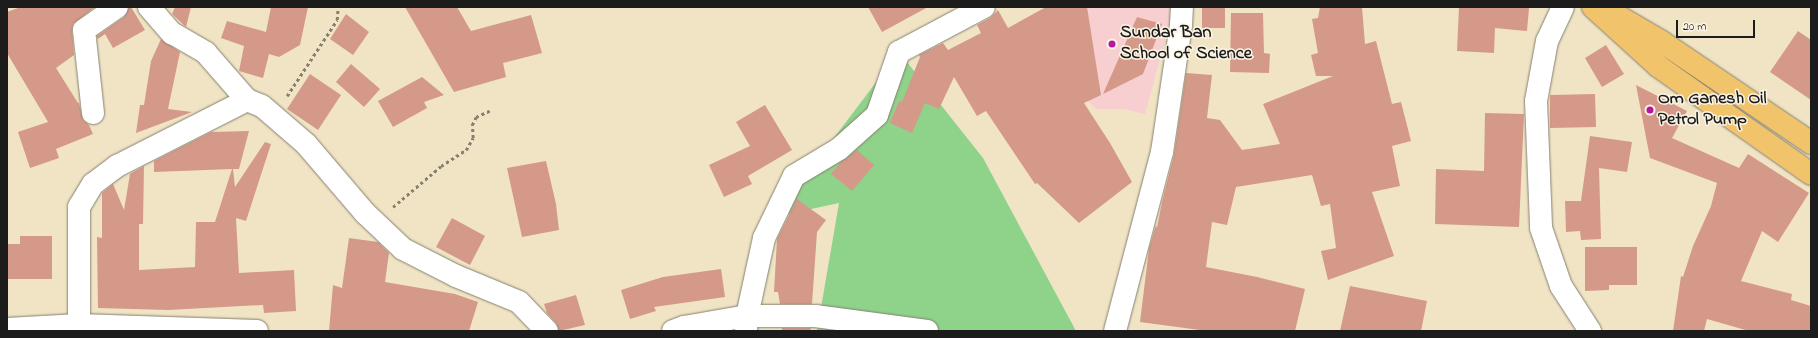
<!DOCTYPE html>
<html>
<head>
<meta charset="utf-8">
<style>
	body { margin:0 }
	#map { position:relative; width:1818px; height:338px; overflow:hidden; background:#f0e4c5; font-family:"Indie Flower",sans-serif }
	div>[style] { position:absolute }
	.built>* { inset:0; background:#f7cfd0 }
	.green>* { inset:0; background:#8fd38b }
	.building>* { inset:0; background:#d59989 }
	.path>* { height:2.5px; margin-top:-1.25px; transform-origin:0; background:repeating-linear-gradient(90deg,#868070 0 3px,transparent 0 6px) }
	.roads { filter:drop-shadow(0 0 1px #868070) drop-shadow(0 0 1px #868070) }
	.minor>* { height:22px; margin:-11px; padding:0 11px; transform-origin:11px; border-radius:11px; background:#fff }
	.trunk>* { height:22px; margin:-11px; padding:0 11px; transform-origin:11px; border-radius:11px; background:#f1c36a }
	.dots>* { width:11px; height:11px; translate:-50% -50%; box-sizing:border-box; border:2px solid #fcf5e5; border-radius:50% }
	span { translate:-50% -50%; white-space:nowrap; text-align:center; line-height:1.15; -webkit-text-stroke:3px #fcf5e5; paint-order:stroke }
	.poi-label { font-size:18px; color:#1c1c1c; font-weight:700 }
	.left { translate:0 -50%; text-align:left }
	.frame { position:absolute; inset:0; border:8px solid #1c1c1c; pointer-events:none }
	.scale { position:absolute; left:1676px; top:20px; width:79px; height:18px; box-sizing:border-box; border:2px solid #1c1c1c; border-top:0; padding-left:5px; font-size:12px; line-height:14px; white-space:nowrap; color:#1c1c1c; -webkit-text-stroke:3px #fcf5e5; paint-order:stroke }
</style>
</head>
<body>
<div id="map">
	<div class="built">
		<i style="clip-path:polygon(1053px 7px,1174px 7px,1145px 114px,1124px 109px,1096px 109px,1067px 81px)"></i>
	</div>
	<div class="green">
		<i style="clip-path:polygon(899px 52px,983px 158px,1076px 331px,817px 331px,839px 203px,774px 217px)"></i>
	</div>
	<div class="building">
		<i style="clip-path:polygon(21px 7px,95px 7px,73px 24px,72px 31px,74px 55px,56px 68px,78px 103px,79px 103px,83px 120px,89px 125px,93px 134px,56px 149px,59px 158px,30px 168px,18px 132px,48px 122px,7px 53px,7px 12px)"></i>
		<i style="clip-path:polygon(129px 7px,131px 7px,145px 30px,113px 48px,105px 34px,98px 39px,97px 36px,124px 17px)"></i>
		<i style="clip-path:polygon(175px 7px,191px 7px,186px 27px,172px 14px)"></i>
		<i style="clip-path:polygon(271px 7px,308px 7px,300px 45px,279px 57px,269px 54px,263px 78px,239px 71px,244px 46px,221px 38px,227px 21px,266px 32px)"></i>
		<i style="clip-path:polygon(405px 7px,457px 7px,471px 31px,531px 15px,542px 53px,503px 63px,506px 77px,454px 92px)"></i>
		<i style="clip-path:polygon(868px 7px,928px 7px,882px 32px)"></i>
		<i style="clip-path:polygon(1046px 7px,1087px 7px,1101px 95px,1084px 103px,1110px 143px,1132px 182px,1079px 223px,1037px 183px,1035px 184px,986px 111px,977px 116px,954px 77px,939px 109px,925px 103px,912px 133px,890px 123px,899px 101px,902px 102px,920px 57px,919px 55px,943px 43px,948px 50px,981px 33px,977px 25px,990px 18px,998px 10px,1008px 28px)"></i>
		<i style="clip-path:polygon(1202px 7px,1225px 7px,1225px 28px,1202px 28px)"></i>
		<i style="clip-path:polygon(1320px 7px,1362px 7px,1365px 44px,1376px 41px,1392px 104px,1401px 102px,1411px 141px,1392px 146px,1400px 186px,1372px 192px,1394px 256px,1328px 280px,1321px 251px,1336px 248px,1330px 204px,1321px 206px,1312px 175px,1236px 187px,1227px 225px,1212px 222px,1206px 267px,1257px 277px,1305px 289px,1295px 331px,1207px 331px,1140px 322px,1149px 249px,1156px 225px,1157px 228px,1162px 202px,1174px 155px,1186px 73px,1212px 75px,1207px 118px,1220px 120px,1242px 150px,1280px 144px,1263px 104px,1333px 76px,1316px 76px,1311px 55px,1318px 53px,1312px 19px,1318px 18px)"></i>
		<i style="clip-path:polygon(1459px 7px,1529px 8px,1527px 31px,1495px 28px,1494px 53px,1457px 51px)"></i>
		<i style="clip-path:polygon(1231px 13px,1263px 13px,1264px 53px,1270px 54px,1269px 73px,1230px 72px)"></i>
		<i style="clip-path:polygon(346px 14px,369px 32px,353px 55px,330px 39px)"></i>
		<i style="clip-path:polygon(1137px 17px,1162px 24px,1143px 74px,1103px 94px)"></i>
		<i style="clip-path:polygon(1798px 31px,1811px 40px,1811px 100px,1770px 72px)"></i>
		<i style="clip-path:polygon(161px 39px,180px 52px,168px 109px,192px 112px,136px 133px,140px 105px,144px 105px,151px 61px)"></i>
		<i style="clip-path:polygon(1606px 45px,1624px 74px,1602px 87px,1585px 58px)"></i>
		<i style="clip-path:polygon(351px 64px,380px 89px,364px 107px,336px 82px)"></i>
		<i style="clip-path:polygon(310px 74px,341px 95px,318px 130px,287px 109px)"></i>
		<i style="clip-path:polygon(422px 77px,444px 95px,424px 102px,427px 108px,393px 127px,378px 101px)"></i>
		<i style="clip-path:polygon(1636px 85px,1687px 111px,1672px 138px,1739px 168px,1748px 154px,1809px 193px,1778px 242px,1762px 231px,1741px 281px,1792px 294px,1791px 300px,1811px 306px,1811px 331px,1749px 331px,1707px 319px,1704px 331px,1673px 331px,1681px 276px,1683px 277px,1693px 246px,1711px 206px,1717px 183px,1650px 158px)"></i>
		<i style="clip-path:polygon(1595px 94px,1596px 127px,1550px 128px,1550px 95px)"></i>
		<i style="clip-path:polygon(765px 105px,792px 150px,748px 176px,752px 184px,724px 197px,709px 165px,750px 146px,736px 122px)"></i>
		<i style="clip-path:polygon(1485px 113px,1524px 114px,1519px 227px,1435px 224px,1436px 169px,1484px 171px)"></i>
		<i style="clip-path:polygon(249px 131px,239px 169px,233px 169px,235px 187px,265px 142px,271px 144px,246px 221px,236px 218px,239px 273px,294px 270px,296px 311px,264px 313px,263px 305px,168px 310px,98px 308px,97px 237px,102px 238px,102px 193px,113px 184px,124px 210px,130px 174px,144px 166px,143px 224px,139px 224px,139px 270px,195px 267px,196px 222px,215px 222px,232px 169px,154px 172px,154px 161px,211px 132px)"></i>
		<i style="clip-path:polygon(1590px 136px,1632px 142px,1627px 172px,1599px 168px,1601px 239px,1581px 240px,1580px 231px,1566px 232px,1565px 201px,1581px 201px)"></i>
		<i style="clip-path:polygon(857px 150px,874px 165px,852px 191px,831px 174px,840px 163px)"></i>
		<i style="clip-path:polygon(546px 161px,556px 204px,559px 230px,522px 237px,507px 168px)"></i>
		<i style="clip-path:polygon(797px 199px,826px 220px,817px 232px,812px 304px,780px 304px,778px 292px,774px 292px,777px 239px)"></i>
		<i style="clip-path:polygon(452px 218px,485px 236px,470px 265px,436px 247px)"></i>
		<i style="clip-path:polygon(20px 236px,52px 236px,52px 279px,7px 279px,7px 244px,20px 244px)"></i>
		<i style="clip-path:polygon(349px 238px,378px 242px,389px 253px,385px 282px,455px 294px,478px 302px,469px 331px,329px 331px,333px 285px,342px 288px)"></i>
		<i style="clip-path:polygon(1585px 247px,1637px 247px,1637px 285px,1609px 285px,1609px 290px,1585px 291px)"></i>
		<i style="clip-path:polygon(721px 269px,725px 297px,654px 307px,656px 311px,630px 319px,621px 290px,663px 277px)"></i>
		<i style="clip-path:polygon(1350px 286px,1427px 301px,1421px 331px,1340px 331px)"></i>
		<i style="clip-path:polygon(576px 295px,585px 325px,559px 331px,556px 323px,547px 313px,544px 304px)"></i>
		<i style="clip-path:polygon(782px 328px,811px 328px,810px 331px,782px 331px)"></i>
	</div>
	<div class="path">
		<i style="left:287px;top:96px;width:91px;rotate:-56.7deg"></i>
		<i style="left:337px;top:20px;width:13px;rotate:-86deg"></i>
		<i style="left:393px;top:207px;width:63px;rotate:-40.5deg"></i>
		<i style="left:441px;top:166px;width:30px;rotate:-33deg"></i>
		<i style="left:466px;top:150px;width:14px;rotate:-60deg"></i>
		<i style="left:473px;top:138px;width:13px;rotate:-94deg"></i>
		<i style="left:472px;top:125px;width:9px;rotate:-63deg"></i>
		<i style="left:476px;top:117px;width:17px;rotate:-25deg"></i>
	</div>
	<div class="roads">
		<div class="minor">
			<i style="left:149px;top:7px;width:35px;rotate:49deg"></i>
			<i style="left:172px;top:33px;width:39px;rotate:30deg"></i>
			<i style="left:206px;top:53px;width:62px;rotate:48.9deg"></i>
			<i style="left:247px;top:100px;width:16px;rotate:22deg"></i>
			<i style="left:262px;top:106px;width:58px;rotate:40.8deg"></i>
			<i style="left:306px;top:144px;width:91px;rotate:49.5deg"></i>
			<i style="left:365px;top:213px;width:52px;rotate:43.5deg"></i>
			<i style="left:403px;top:249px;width:59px;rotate:27deg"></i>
			<i style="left:456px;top:276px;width:68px;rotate:22.4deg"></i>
			<i style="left:519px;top:302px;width:40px;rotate:46deg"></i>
			<i style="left:1563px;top:7px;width:38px;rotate:115deg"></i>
			<i style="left:1547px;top:41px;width:61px;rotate:100.4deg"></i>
			<i style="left:1536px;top:101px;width:127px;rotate:87.7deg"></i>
			<i style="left:1541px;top:228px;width:61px;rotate:71deg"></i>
			<i style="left:1561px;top:286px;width:54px;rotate:57.2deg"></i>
			<i style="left:93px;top:113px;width:83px;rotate:-96.2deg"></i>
			<i style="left:84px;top:30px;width:40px;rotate:-34.9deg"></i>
			<i style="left:79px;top:325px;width:118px;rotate:-90deg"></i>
			<i style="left:79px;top:207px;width:27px;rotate:-59deg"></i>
			<i style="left:93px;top:184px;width:30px;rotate:-37deg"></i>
			<i style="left:117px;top:166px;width:146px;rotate:-26.9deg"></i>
			<i style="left:7px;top:329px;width:72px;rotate:-3.2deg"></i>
			<i style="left:79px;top:325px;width:178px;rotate:1.9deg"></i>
			<i style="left:673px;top:331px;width:12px;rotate:-20deg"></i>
			<i style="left:684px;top:327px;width:64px;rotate:-9.9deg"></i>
			<i style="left:747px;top:316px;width:68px"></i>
			<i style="left:815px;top:316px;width:113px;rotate:7.6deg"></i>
			<i style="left:746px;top:331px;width:15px;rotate:-86deg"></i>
			<i style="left:747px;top:316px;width:80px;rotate:-77.7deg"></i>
			<i style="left:764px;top:238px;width:69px;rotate:-64.2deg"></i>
			<i style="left:794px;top:176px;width:52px;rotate:-31deg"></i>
			<i style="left:839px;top:149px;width:51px;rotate:-41.8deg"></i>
			<i style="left:877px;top:115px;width:67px;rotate:-70.8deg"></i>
			<i style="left:899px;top:52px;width:96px;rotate:-27.9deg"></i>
			<i style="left:1115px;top:331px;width:185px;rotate:-75.3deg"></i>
			<i style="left:1162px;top:152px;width:128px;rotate:-81.5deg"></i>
			<i style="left:1181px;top:25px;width:18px;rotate:-87deg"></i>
		</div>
		<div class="trunk">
			<i style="left:1593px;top:7px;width:88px;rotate:42.2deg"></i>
			<i style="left:1658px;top:66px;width:187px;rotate:35.2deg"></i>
			<i style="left:1616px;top:15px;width:53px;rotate:30.4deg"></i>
			<i style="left:1662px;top:42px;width:180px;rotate:34.1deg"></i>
		</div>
	</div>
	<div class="dots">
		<i style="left:1112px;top:44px;background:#b5179e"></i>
		<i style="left:1650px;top:110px;background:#b5179e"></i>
	</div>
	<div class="poi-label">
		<span class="left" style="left:1120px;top:44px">Sundar Ban<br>School of Science</span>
		<span class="left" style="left:1658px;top:110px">Om Ganesh Oil<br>Petrol Pump</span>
	</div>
	<div class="frame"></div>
	<div class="scale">20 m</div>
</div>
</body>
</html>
